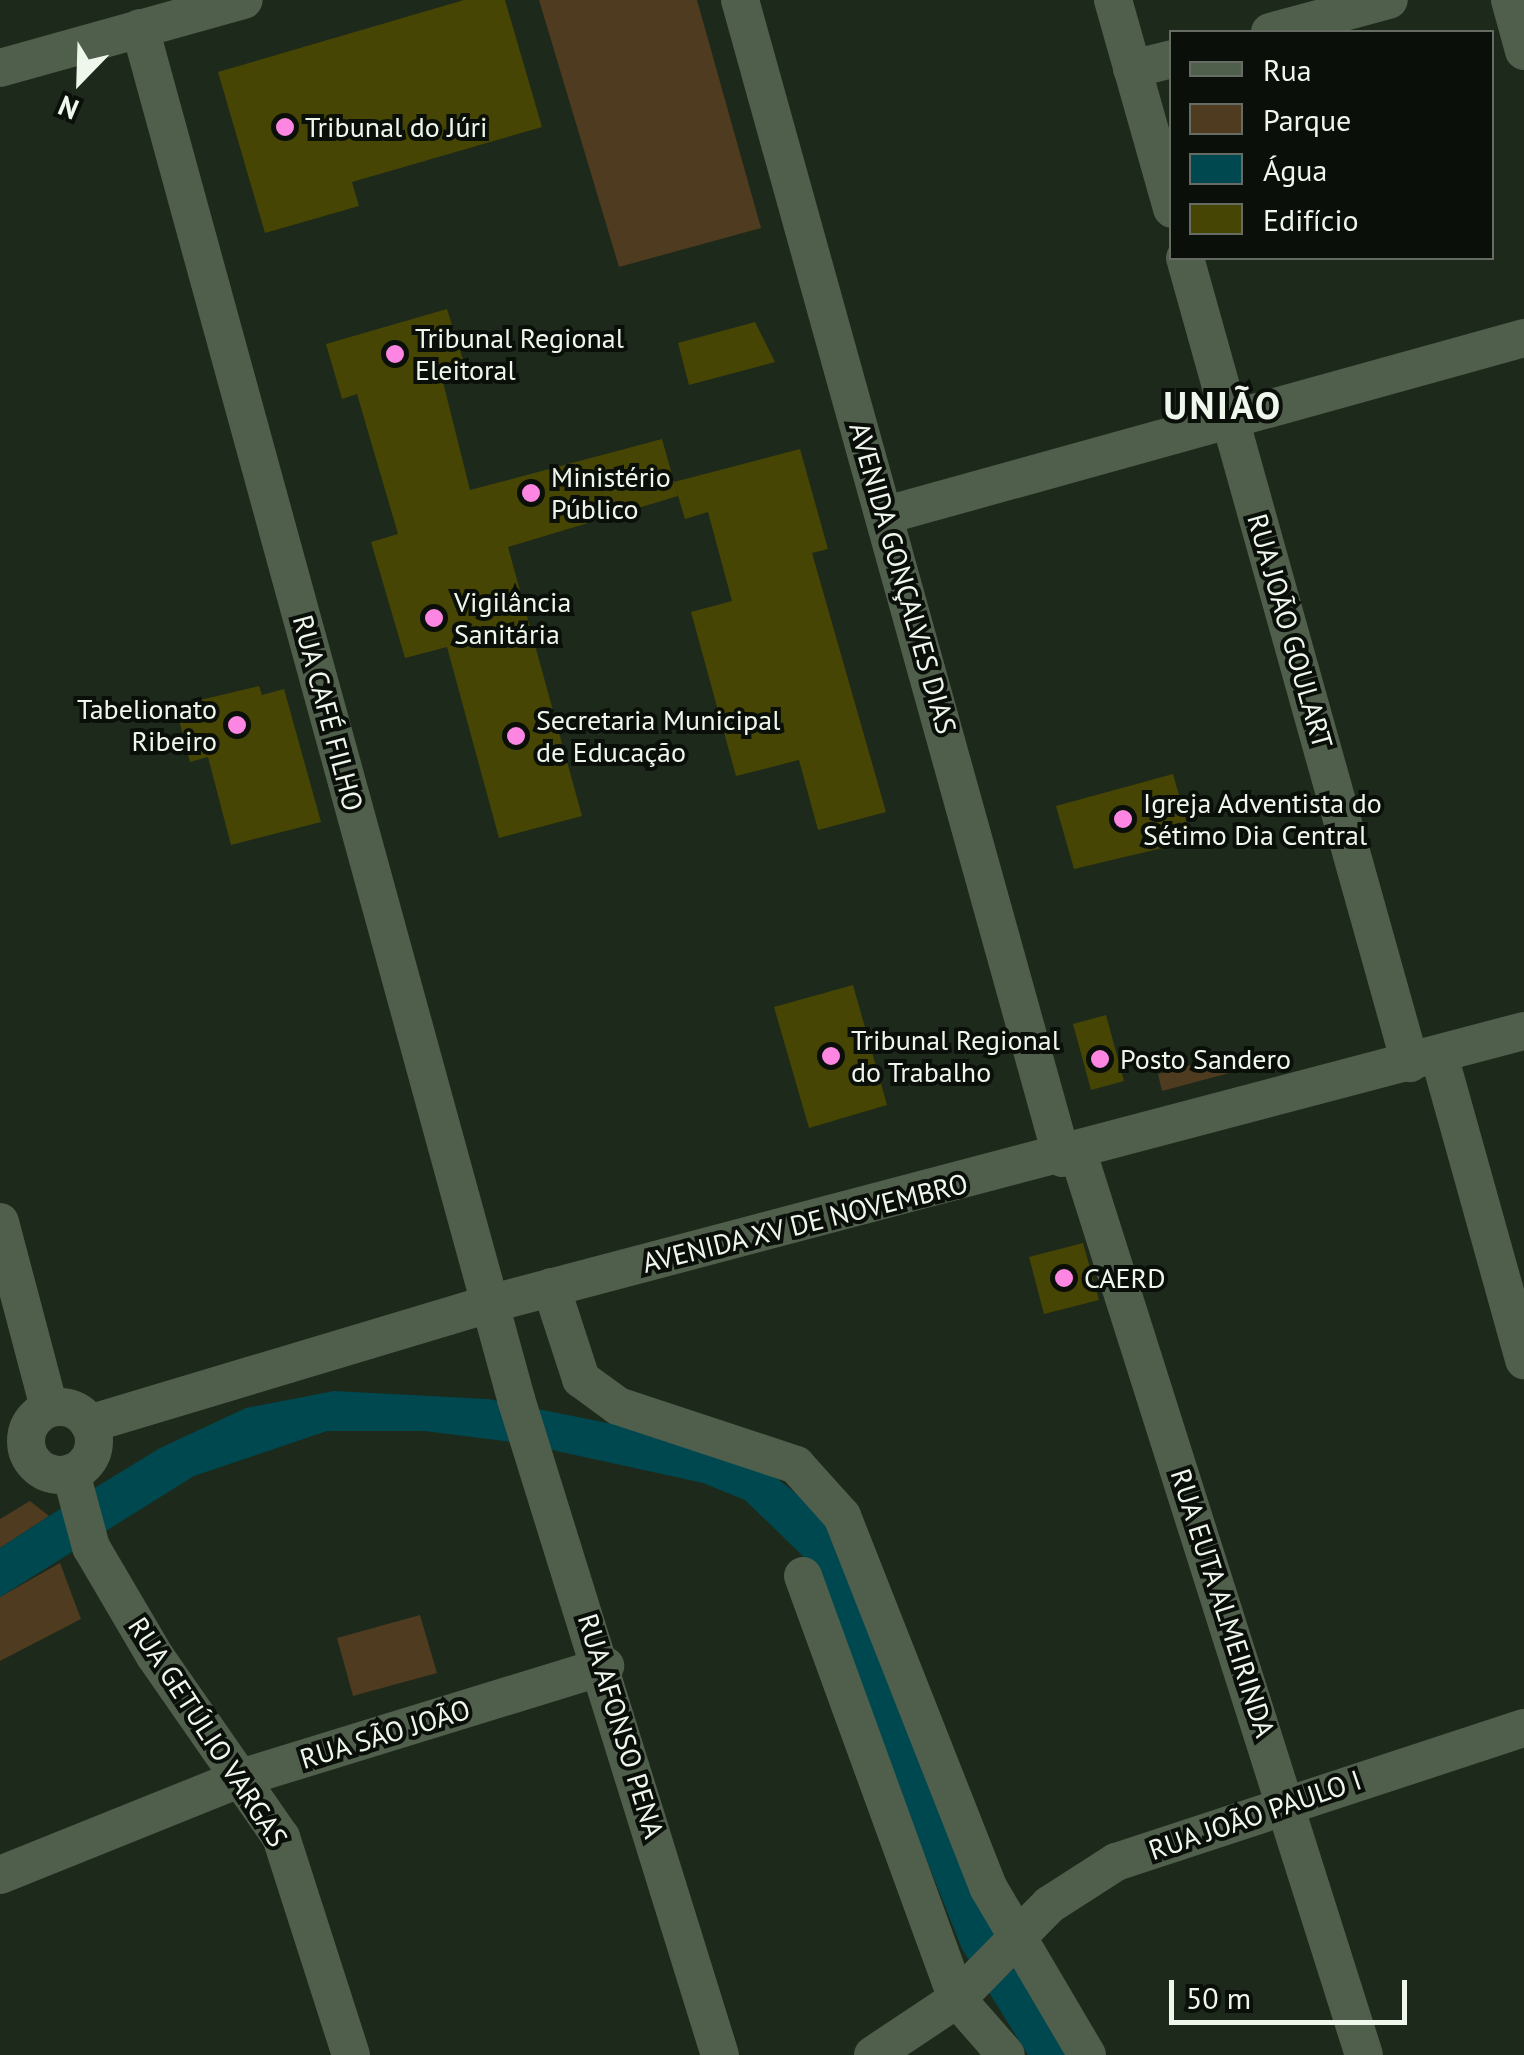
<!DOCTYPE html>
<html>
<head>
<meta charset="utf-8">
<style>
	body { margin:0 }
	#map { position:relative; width:1524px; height:2055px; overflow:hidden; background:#1d291a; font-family:"PT Sans",sans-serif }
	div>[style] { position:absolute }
	.green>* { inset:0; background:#4e3b20 }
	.water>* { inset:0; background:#00484f }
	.building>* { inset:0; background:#474504 }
	.minor>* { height:38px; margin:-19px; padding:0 19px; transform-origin:19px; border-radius:19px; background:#505e4c }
	.minor>.ring { margin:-19px; padding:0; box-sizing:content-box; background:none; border:38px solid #505e4c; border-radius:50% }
	.dots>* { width:28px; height:28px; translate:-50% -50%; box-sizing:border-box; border:5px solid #0a1009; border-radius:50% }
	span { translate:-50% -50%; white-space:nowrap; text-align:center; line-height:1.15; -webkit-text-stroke:8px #0a1009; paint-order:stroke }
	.poi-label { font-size:28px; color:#eff7ed }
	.left { translate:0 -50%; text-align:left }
	.right { translate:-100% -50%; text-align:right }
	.street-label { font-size:28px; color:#eff7ed }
	.district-label { font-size:38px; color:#eff7ed; font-weight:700; letter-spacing:2.5px }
	.legend { position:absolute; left:1169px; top:30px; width:325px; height:230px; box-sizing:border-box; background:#0a1009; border:2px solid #666c64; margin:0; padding:12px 18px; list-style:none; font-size:30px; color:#eff7ed }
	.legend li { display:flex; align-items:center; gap:20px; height:50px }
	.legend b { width:50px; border:2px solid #666c64 }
	.north { position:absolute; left:30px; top:30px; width:100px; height:100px; -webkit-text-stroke:8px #0a1009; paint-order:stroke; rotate:203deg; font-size:28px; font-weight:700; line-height:40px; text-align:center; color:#eff7ed }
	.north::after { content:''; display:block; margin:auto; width:35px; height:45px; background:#eff7ed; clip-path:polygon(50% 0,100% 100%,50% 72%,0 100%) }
	.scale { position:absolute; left:1169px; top:1980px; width:238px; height:45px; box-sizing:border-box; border:5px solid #eff7ed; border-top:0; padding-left:12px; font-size:30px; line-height:35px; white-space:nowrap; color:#eff7ed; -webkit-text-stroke:8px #0a1009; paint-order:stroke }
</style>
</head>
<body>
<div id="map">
	<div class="green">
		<i style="clip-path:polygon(539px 0,697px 0,761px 228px,619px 267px)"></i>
		<i style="clip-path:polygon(1228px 1055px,1233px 1072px,1162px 1091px,1158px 1074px)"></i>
		<i style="clip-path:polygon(30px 1501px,49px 1516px,0 1548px,0 1519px)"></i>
		<i style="clip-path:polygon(60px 1563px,81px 1619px,0 1661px,0 1597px)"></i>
		<i style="clip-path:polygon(420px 1615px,437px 1673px,353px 1696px,337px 1638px)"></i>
	</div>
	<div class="water">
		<i style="clip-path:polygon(334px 1391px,488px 1399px,712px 1444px,769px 1472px,807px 1502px,830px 1525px,1074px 2055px,1028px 2055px,962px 1949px,808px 1561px,745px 1500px,703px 1483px,520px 1443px,424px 1431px,327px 1431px,194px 1476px,0 1597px,0 1548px,49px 1516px,160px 1448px,246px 1408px)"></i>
	</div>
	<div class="building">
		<i style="clip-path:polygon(464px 0,505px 0,542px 127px,352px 182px,359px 206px,265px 233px,218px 72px)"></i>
		<i style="clip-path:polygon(447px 309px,464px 363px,440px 370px,470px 490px,662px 439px,678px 496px,508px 547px,582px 816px,499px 838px,447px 647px,405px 658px,371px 542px,398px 534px,357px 394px,342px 399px,326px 344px)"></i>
		<i style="clip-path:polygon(755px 322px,775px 362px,689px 385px,678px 343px)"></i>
		<i style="clip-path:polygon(800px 449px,828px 549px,812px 553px,886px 812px,818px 830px,799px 760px,736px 776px,691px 612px,732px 601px,708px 512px,685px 519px,674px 482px)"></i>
		<i style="clip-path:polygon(259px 686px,262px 695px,284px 689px,321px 822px,231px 845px,208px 757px,190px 762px,178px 716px,199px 711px,196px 701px)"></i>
		<i style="clip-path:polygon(1173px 774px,1192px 841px,1074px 869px,1056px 806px)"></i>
		<i style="clip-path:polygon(853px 985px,887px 1105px,809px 1128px,774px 1007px)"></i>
		<i style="clip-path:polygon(1106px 1015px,1124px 1081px,1091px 1090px,1073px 1024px)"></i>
		<i style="clip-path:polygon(1083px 1243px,1099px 1300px,1044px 1314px,1029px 1257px)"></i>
	</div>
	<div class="minor">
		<i style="left:740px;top:0;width:1202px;rotate:74.46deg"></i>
		<i style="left:1113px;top:0;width:217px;rotate:74.2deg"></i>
		<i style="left:1510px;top:0;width:53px;rotate:74.6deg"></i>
		<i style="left:140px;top:28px;width:1422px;rotate:74.66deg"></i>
		<i style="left:516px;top:1399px;width:687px;rotate:72.73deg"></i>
		<i style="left:1270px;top:32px;width:123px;rotate:-15.1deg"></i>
		<i style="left:0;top:68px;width:253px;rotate:-15.6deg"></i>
		<i style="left:1132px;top:69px;width:41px;rotate:-14deg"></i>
		<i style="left:1185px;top:258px;width:836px;rotate:74.38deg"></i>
		<i style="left:886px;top:515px;width:662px;rotate:-15.51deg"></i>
		<i style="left:1439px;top:1055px;width:317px;rotate:74.4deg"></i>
		<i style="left:1078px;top:1153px;width:946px;rotate:72.41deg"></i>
		<i style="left:0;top:1222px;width:192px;rotate:75.2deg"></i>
		<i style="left:551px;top:1287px;width:97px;rotate:71.9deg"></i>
		<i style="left:581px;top:1379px;width:46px;rotate:36.1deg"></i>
		<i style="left:618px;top:1406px;width:188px;rotate:18.3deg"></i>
		<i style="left:796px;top:1465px;width:69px;rotate:48deg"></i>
		<i style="left:842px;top:1516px;width:399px;rotate:68.5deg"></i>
		<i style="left:988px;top:1887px;width:195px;rotate:59.5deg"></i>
		<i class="ring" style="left:26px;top:1407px;width:30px;height:30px"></i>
		<i style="left:89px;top:1424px;width:418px;rotate:-16.7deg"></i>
		<i style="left:489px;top:1304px;width:1070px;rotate:-14.78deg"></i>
		<i style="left:71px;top:1473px;width:77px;rotate:74.9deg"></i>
		<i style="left:91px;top:1547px;width:126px;rotate:59.6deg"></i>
		<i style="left:155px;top:1656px;width:221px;rotate:55.2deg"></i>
		<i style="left:281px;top:1837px;width:229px;rotate:72.2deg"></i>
		<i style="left:803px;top:1576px;width:450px;rotate:70deg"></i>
		<i style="left:957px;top:1999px;width:74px;rotate:48.8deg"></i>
		<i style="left:0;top:1875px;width:263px;rotate:-21.9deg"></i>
		<i style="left:244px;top:1777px;width:378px;rotate:-17.1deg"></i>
		<i style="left:873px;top:2055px;width:101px;rotate:-33.7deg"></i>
		<i style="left:957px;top:1999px;width:132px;rotate:-45.6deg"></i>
		<i style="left:1049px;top:1905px;width:80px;rotate:-32.7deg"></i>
		<i style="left:1116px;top:1862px;width:429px;rotate:-18.2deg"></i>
	</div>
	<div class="dots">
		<i style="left:285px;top:127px;background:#fd86e2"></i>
		<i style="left:395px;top:354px;background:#fd86e2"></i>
		<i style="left:531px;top:493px;background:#fd86e2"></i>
		<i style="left:434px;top:618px;background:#fd86e2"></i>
		<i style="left:237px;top:725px;background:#fd86e2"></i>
		<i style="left:516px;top:736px;background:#fd86e2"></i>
		<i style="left:1123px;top:819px;background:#fd86e2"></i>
		<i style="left:831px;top:1056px;background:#fd86e2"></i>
		<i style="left:1100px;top:1059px;background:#fd86e2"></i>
		<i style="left:1064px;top:1278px;background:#fd86e2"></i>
	</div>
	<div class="poi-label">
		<span class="left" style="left:305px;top:127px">Tribunal do Júri</span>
		<span class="left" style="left:415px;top:354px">Tribunal Regional<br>Eleitoral</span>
		<span class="left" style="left:551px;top:493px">Ministério<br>Público</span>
		<span class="left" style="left:454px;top:618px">Vigilância<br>Sanitária</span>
		<span class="right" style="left:217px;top:725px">Tabelionato<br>Ribeiro</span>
		<span class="left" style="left:536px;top:736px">Secretaria Municipal<br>de Educação</span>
		<span class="left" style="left:1143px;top:819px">Igreja Adventista do<br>Sétimo Dia Central</span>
		<span class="left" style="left:851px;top:1056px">Tribunal Regional<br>do Trabalho</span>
		<span class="left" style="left:1120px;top:1059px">Posto Sandero</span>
		<span class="left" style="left:1084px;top:1278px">CAERD</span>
	</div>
	<div class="street-label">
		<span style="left:903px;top:578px;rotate:74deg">AVENIDA GONÇALVES DIAS</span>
		<span style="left:1290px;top:631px;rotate:74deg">RUA JOÃO GOULART</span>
		<span style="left:328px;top:713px;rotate:75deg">RUA CAFÉ FILHO</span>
		<span style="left:805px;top:1223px;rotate:-14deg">AVENIDA XV DE NOVEMBRO</span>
		<span style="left:1223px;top:1603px;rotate:72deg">RUA EUTA ALMEIRINDA</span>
		<span style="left:621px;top:1726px;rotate:73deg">RUA AFONSO PENA</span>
		<span style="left:208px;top:1732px;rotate:57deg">RUA GETÚLIO VARGAS</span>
		<span style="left:385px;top:1734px;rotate:-17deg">RUA SÃO JOÃO</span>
		<span style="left:1255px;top:1815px;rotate:-19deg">RUA JOÃO PAULO I</span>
	</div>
	<div class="district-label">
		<span style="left:1223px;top:405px">UNIÃO</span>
	</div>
	<ul class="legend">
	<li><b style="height:12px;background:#505e4c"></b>Rua</li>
	<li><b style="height:28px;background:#4e3b20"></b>Parque</li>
	<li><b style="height:28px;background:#00484f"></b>Água</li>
	<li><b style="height:28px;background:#474504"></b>Edifício</li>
	</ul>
	<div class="north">N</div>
	<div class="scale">50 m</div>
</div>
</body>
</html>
